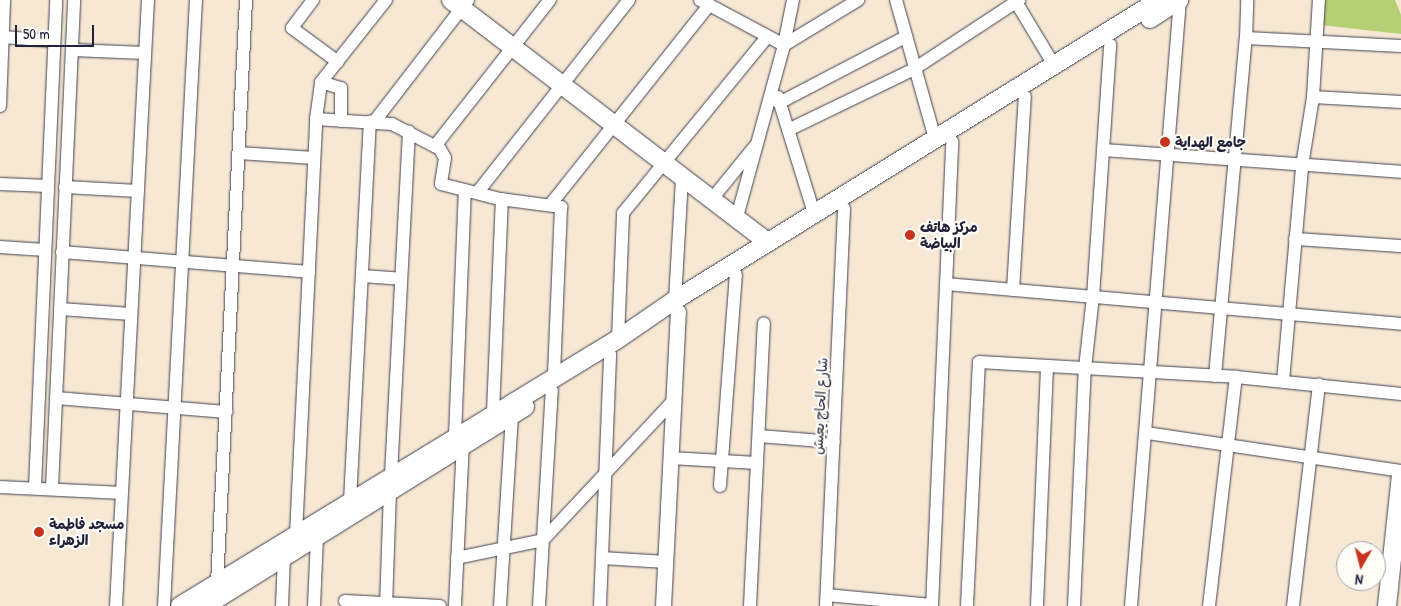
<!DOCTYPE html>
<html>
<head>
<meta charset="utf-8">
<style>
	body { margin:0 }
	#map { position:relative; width:1401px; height:606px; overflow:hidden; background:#f6e8d3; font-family:"Patrick Hand","Playpen Sans Arabic",sans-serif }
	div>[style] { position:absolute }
	.green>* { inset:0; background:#b5cf74 }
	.roads { filter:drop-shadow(0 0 1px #424052) drop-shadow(0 0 1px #424052) }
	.minor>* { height:12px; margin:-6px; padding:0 6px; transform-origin:6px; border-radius:6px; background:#fff }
	.tertiary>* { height:15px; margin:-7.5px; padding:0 7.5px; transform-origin:7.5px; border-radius:7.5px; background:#fff }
	.secondary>* { height:18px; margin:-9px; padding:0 9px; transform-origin:9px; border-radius:9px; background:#fff }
	.dots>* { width:14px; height:14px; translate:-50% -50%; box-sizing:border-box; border:2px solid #fdfcf7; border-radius:50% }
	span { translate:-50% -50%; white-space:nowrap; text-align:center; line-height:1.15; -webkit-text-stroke:4.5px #fdfcf7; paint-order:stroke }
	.poi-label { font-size:14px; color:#22223b; font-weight:700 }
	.left { translate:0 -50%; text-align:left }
	.street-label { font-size:14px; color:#22223b }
	.north { position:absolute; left:1336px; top:541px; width:50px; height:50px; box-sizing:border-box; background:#fdfcf7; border:1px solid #a5a5ac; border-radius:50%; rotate:188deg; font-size:14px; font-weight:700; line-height:20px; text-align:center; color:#22223b }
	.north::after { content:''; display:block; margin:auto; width:18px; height:22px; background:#c8321e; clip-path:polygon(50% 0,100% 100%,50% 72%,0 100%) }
	.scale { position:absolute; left:15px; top:25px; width:79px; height:22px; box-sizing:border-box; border:2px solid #22223b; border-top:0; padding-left:6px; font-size:15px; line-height:18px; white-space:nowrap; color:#22223b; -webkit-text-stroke:4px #fdfcf7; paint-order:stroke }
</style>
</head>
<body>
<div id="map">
	<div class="green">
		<i style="clip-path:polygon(1323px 0,1395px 0,1401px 15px,1401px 34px,1321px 25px)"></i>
	</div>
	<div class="roads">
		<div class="minor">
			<i style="left:313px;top:0;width:35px;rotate:127deg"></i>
			<i style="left:292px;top:28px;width:57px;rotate:36.5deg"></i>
			<i style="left:700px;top:0;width:95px;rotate:28.2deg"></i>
			<i style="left:784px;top:45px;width:87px;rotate:-31.3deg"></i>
			<i style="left:896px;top:0;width:144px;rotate:74.3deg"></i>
			<i style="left:1016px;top:2px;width:74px;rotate:58.9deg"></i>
			<i style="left:3px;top:37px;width:51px;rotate:4.5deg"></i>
			<i style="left:1246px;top:38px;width:155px;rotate:3deg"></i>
			<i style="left:72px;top:50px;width:73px;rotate:2.4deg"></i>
			<i style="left:321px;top:82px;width:21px;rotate:17deg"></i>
			<i style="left:341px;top:88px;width:33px;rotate:90deg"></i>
			<i style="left:778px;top:97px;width:121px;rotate:72.8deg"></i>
			<i style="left:1313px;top:97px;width:88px;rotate:3.3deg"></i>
			<i style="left:779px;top:103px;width:142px;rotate:-27.6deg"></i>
			<i style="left:0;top:106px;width:106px;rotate:-87.8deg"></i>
			<i style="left:316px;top:119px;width:76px;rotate:3.8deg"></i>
			<i style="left:392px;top:124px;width:54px;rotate:27.5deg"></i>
			<i style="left:440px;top:149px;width:10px;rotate:61deg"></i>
			<i style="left:445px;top:158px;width:26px;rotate:99deg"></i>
			<i style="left:441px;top:184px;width:61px;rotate:14.3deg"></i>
			<i style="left:500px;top:199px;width:62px;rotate:7.5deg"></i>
			<i style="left:561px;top:207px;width:167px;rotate:92.4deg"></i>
			<i style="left:374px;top:122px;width:154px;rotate:-52.4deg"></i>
			<i style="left:788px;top:130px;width:140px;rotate:-25.8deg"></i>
			<i style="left:914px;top:69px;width:126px;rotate:-33.3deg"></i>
			<i style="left:435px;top:146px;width:186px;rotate:-51.8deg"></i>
			<i style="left:1103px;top:150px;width:299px;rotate:4.2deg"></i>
			<i style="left:239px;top:153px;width:75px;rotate:3.8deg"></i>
			<i style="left:0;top:184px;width:48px;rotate:2.4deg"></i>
			<i style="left:65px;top:187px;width:73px;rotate:3.1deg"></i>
			<i style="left:477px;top:193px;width:246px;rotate:-51.8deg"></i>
			<i style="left:712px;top:199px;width:68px;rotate:-50.9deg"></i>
			<i style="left:550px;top:205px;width:256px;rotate:-51.5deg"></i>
			<i style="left:737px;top:217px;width:178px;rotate:-74.7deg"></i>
			<i style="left:784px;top:45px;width:46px;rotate:-78.7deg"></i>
			<i style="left:1295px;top:239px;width:106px;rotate:3.8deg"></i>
			<i style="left:0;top:247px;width:45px;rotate:3.8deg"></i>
			<i style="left:62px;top:252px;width:248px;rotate:4.6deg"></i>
			<i style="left:362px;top:276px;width:39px;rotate:4deg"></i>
			<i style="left:946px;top:284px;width:457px;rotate:5deg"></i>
			<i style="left:1013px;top:290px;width:194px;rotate:-86.5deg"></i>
			<i style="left:675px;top:300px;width:123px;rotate:-86.7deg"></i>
			<i style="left:60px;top:309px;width:71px;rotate:4deg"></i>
			<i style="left:618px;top:339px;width:126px;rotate:-87.7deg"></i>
			<i style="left:623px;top:213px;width:227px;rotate:-50.7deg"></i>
			<i style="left:1215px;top:376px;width:339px;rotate:-84.8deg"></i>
			<i style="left:1246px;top:38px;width:38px;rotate:-88deg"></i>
			<i style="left:1283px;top:381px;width:216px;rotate:-84.9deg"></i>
			<i style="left:1302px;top:166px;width:70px;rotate:-80.9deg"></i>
			<i style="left:1313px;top:97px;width:97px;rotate:-86.5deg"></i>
			<i style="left:56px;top:398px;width:171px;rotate:4.7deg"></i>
			<i style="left:493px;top:412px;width:213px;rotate:-87.6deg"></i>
			<i style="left:1147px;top:433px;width:257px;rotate:8.5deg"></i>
			<i style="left:455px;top:436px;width:246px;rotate:-87.7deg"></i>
			<i style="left:759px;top:436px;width:75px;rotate:4.6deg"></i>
			<i style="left:670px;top:458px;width:87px;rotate:3.3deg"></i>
			<i style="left:391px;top:475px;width:344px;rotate:-87deg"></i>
			<i style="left:720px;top:486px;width:212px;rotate:-85.7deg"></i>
			<i style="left:0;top:487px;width:122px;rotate:2.8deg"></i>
			<i style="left:35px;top:487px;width:487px;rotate:-87.5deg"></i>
			<i style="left:52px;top:488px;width:488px;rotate:-87.4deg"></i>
			<i style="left:350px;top:501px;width:380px;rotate:-87deg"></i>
			<i style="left:296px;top:534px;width:415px;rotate:-87.2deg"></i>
			<i style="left:316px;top:119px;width:37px;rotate:-82deg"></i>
			<i style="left:321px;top:82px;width:105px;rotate:-51.6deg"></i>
			<i style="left:457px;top:558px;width:88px;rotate:-11.8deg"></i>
			<i style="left:543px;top:540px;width:190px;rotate:-46.9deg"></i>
			<i style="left:602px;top:558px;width:64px;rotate:3.6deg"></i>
			<i style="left:217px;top:583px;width:584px;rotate:-87.15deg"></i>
			<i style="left:827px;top:595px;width:105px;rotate:5.4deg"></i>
			<i style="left:345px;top:601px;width:95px;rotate:3deg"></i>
			<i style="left:116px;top:606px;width:607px;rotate:-86.98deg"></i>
			<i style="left:164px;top:606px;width:607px;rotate:-86.98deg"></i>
			<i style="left:282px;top:606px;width:49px;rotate:-87.7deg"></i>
			<i style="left:314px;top:606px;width:70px;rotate:-87.5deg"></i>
			<i style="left:386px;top:606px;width:115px;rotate:-88deg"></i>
			<i style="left:455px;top:606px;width:161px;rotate:-87.2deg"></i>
			<i style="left:500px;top:606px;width:191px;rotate:-86.4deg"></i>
			<i style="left:539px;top:606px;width:216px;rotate:-86.6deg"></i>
			<i style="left:600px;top:606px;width:252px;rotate:-87.7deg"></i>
			<i style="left:750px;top:606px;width:283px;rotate:-87.2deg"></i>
			<i style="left:826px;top:606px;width:398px;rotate:-87.4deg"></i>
			<i style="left:932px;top:606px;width:465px;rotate:-87.5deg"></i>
			<i style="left:967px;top:606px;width:244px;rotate:-87.2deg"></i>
			<i style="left:979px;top:362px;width:257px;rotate:3.3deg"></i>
			<i style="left:1236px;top:377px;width:166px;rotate:5.9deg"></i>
			<i style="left:1037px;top:606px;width:240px;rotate:-87.6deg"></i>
			<i style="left:1074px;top:606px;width:238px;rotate:-87.4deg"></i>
			<i style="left:1085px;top:368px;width:71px;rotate:-83.6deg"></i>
			<i style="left:1093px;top:297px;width:253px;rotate:-86.1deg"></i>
			<i style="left:1131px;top:606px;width:608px;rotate:-85.38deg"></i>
			<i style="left:1209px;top:606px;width:231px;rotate:-83.3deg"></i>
			<i style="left:1293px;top:606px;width:223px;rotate:-83.3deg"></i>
		</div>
		<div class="tertiary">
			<i style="left:663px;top:606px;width:295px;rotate:-87.1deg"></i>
		</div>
		<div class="secondary">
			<i style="left:451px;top:0;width:399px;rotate:37.4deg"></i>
			<i style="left:1150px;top:19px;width:35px;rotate:-33deg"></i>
			<i style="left:180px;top:606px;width:513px;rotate:-31.37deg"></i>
			<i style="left:618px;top:339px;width:69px;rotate:-34.4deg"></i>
			<i style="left:675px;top:300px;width:569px;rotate:-31.79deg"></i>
			<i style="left:205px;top:606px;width:377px;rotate:-31.9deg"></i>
			<i style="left:1387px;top:606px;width:132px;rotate:-83.9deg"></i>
		</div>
	</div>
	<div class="dots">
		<i style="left:1165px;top:142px;background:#c8321e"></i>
		<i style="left:910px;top:235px;background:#c8321e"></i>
		<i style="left:39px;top:532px;background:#c8321e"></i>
	</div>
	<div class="poi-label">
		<span class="left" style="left:1175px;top:142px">جامع الهداية</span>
		<span class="left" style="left:920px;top:235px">مركز هاتف<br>البياضة</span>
		<span class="left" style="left:49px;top:532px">مسجد فاطمة<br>الزهراء</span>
	</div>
	<div class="street-label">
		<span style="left:820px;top:406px;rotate:-87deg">شارع الحاج يعيش</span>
	</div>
	<div class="north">N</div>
	<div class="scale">50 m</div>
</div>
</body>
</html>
